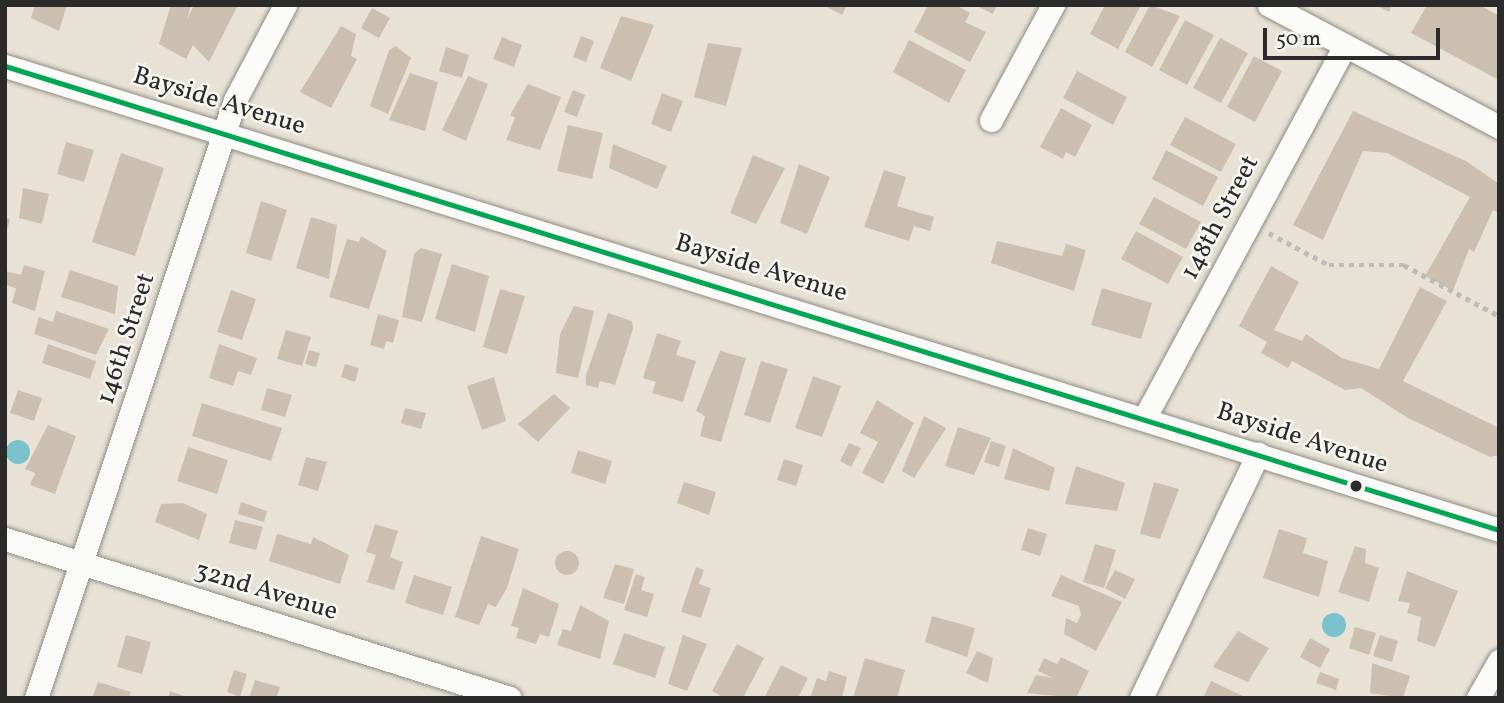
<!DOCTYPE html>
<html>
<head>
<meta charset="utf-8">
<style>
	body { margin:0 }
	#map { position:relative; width:1504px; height:703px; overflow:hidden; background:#e7e2d5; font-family:Vollkorn,serif }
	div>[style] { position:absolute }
	.water>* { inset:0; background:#7ac1ce }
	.round { border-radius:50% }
	.building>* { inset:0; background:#cdbfb0 }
	.path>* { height:4.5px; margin-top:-2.25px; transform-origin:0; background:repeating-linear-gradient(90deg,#bcbcba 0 5px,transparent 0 10px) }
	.roads { filter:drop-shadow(0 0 2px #8e8c86) drop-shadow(0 0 2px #8e8c86) }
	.minor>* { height:23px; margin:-11.5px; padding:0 11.5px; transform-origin:11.5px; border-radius:11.5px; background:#fbfbf9 }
	.bus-1>* { height:5px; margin:-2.5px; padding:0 2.5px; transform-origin:2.5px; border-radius:2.5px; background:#00a651 }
	.dots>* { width:19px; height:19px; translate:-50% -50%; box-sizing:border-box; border:4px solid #f6f6f2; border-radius:50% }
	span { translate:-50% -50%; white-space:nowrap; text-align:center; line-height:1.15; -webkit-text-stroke:5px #f6f6f2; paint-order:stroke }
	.street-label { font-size:26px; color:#2b2b2b }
	.frame { position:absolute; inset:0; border:7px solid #2b2b2b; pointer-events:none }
	.scale { position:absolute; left:1263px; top:28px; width:177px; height:32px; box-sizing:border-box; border:4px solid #2b2b2b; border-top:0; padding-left:9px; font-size:21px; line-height:24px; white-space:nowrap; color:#2b2b2b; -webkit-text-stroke:5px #f6f6f2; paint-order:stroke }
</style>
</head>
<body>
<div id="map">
	<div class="water">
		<i class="round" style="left:6px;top:440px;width:24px;height:24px"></i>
		<i class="round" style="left:1322px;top:613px;width:24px;height:24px"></i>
	</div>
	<div class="building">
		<i style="clip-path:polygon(35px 5px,67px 5px,59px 31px,31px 18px)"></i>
		<i style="clip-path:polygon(171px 5px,191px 5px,187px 20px,194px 5px,237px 7px,209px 62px,193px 45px,186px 59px,159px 44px)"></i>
		<i style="clip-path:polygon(823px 5px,847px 5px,842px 15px)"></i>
		<i style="clip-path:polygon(928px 5px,956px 5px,970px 13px,965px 22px,986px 32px,970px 62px,914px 32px)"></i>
		<i style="clip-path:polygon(975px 5px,997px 5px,993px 14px)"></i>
		<i style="clip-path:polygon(1105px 5px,1141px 5px,1118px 49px,1090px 34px)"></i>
		<i style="clip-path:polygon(1150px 5px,1180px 16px,1152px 67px,1125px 52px)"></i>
		<i style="clip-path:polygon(1376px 5px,1392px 5px,1389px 12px)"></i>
		<i style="clip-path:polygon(1427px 5px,1480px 5px,1499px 16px,1499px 80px,1411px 33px)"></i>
		<i style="clip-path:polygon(372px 8px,390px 18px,379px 38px,361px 28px)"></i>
		<i style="clip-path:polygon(621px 16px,654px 25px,631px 81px,600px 68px)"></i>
		<i style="clip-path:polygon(1185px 20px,1214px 35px,1187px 85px,1159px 70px)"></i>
		<i style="clip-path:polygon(341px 26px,356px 34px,351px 56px,357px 59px,331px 108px,300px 92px)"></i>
		<i style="clip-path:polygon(581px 36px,594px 41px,586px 62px,573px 57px)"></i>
		<i style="clip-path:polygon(502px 37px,522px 45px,514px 67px,493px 59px)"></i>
		<i style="clip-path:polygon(1220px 38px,1248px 53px,1221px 103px,1193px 88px)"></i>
		<i style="clip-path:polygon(909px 40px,966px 70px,949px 103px,893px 72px)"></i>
		<i style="clip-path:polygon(708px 43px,742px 48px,726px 106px,694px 97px)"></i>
		<i style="clip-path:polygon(396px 46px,411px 58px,388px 114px,370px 106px,389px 50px)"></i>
		<i style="clip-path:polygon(446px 47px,469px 55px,462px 78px,439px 71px)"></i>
		<i style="clip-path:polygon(1254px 56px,1282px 71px,1255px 122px,1227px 107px)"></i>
		<i style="clip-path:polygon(1077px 71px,1127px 97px,1113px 125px,1063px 98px)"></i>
		<i style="clip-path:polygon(410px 73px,438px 82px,425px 131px,389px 120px)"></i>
		<i style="clip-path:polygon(468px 76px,488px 84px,466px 141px,442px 130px)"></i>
		<i style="clip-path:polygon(528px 84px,561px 97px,540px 150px,506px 140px,515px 118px,510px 115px)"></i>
		<i style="clip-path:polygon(573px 90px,585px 95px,577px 117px,564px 112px)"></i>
		<i style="clip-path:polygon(662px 93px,683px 101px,671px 132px,651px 124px)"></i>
		<i style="clip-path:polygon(1061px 108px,1092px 125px,1075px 157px,1066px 152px,1063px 159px,1040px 147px)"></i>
		<i style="clip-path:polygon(1353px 111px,1466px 161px,1499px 184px,1499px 213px,1493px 210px,1474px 252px,1469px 249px,1453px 291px,1425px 276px,1470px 197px,1387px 153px,1363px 151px,1323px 240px,1293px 225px)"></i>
		<i style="clip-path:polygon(1185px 117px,1236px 144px,1221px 172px,1170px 145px)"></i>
		<i style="clip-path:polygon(568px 125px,603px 133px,592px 179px,557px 171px)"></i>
		<i style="clip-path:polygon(66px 142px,94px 150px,84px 182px,57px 174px)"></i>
		<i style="clip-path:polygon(613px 144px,667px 166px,657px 189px,609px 168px)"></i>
		<i style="clip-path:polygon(1166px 150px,1218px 177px,1203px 206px,1152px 179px)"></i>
		<i style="clip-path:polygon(121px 153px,164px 168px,135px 256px,92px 242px)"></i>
		<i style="clip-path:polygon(753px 155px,785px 168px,756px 224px,730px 213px)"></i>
		<i style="clip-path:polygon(799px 164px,830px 177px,807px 234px,780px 223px)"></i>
		<i style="clip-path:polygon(884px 170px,906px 177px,897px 206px,934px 217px,930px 231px,914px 226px,909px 241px,864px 227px)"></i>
		<i style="clip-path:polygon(23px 188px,49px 194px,42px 224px,19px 218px)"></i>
		<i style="clip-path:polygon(1154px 197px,1201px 222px,1186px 249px,1139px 224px)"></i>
		<i style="clip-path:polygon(261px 201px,287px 210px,271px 261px,246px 253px)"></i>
		<i style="clip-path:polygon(5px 217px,10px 219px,6px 234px,5px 234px)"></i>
		<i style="clip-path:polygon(311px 217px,337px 225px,329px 279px,296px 268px)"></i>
		<i style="clip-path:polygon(1136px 231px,1183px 257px,1168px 284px,1121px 259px)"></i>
		<i style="clip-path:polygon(361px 236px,387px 251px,369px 309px,329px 297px,347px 239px,359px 242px)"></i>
		<i style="clip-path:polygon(997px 241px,1062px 256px,1066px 244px,1086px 250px,1074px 291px,991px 263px)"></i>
		<i style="clip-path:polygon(421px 248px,442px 254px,422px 322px,402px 317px,414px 254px)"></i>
		<i style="clip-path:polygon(452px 264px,489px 276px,475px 332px,435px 319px)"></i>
		<i style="clip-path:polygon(24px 265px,45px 271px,35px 311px,12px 303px,16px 288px,5px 285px,5px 271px,21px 275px)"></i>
		<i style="clip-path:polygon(1271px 266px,1299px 282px,1274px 330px,1302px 341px,1306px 334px,1342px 358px,1379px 369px,1420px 287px,1447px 301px,1403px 381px,1499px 428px,1499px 455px,1490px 457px,1408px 418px,1361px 388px,1345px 390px,1292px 361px,1288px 368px,1261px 353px,1267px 342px,1239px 326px)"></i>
		<i style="clip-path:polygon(70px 270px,118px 286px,115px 314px,61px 297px)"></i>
		<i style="clip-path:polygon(1102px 288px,1152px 303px,1141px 339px,1091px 325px)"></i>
		<i style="clip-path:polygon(500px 289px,525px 296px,507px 354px,483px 347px)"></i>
		<i style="clip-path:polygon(231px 290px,256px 299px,242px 340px,217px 332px)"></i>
		<i style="clip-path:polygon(574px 306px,594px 311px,578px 378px,556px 373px,560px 334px)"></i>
		<i style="clip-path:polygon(56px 311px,109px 329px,96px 355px,34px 334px,39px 317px,53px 322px)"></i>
		<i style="clip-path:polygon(608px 313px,632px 321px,633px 329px,615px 385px,600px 381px,598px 388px,586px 385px,586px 375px)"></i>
		<i style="clip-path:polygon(378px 314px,399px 320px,393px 343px,386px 341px,384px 349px,370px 345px)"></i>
		<i style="clip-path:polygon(286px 330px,311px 337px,302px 366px,277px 359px)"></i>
		<i style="clip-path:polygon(657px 333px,681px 341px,676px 355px,696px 361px,683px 402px,652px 393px,656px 382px,643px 378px)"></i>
		<i style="clip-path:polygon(48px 344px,96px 361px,90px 379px,42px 363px)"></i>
		<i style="clip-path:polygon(219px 344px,257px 358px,251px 375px,238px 371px,233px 386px,209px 378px)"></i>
		<i style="clip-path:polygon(309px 350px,320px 353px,316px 367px,305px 364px)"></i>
		<i style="clip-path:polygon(720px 351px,746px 358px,721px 442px,700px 436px,705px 416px,696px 411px)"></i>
		<i style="clip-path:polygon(761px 361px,788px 369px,770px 423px,744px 415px)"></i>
		<i style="clip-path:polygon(345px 364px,359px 368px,355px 382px,341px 377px)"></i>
		<i style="clip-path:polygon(813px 376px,841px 386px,822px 437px,795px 428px)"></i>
		<i style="clip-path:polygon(494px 377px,506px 421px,482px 430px,467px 386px)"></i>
		<i style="clip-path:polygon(267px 388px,292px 395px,285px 417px,261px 410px)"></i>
		<i style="clip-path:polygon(18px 390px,42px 398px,34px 421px,10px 413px)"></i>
		<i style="clip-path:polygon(554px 394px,570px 408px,538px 442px,518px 424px)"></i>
		<i style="clip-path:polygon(877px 400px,914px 423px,883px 484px,862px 473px,878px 442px,860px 433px)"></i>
		<i style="clip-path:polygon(202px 403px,282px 428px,271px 461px,192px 436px)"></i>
		<i style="clip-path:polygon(405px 408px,426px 413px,421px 429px,401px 423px)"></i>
		<i style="clip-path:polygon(924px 416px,946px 428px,914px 478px,902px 471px)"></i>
		<i style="clip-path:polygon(48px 425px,76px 436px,55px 494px,30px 485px,35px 473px,25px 469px)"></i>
		<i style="clip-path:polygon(958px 427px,991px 438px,974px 475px,945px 466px)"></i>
		<i style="clip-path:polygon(991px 441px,1006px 446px,999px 467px,984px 462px)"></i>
		<i style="clip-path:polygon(849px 443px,861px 448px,851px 467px,840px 461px)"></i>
		<i style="clip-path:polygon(188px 447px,228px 460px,217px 494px,177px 481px)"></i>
		<i style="clip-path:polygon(1013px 448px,1055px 468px,1049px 491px,1004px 479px)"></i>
		<i style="clip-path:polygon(578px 450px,612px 461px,605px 484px,571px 473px)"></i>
		<i style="clip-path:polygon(306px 457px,327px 462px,318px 491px,298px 485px)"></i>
		<i style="clip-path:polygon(784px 459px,803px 465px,796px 486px,777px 480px)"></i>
		<i style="clip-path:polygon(1076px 466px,1125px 483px,1117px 511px,1065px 504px)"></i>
		<i style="clip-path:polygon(684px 482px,716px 492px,709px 515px,677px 503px)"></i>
		<i style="clip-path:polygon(1154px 482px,1179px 489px,1160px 539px,1140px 534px)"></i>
		<i style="clip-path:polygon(241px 502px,267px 511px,264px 522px,238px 514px)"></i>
		<i style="clip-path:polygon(183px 503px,207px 514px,199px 540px,155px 522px,161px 504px)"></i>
		<i style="clip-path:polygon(235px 520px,263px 527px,256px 550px,229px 543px)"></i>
		<i style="clip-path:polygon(375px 524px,398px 531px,390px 557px,403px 562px,394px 590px,367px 582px,376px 555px,366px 552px)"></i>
		<i style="clip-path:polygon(1028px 528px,1047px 534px,1040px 556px,1021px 550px)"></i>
		<i style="clip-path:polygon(1279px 529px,1307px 538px,1303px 553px,1328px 561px,1319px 597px,1263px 578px)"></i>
		<i style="clip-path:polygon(277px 534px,311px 544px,313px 537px,349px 555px,340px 584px,269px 561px)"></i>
		<i style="clip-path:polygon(481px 536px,519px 549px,507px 588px,496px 607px,488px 604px,479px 625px,455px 617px)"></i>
		<i style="clip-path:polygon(1095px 544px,1116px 550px,1104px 588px,1083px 582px)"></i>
		<i style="clip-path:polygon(1355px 546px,1366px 549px,1365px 563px,1379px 568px,1369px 602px,1338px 592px)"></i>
		<i class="round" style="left:555px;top:551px;width:24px;height:24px"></i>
		<i style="clip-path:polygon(615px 564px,634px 569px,624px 604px,603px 598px)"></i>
		<i style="clip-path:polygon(696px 567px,704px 570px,699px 584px,711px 588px,701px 618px,681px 612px)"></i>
		<i style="clip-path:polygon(1115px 570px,1135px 579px,1125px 599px,1105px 588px)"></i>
		<i style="clip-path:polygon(1407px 571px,1458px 591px,1435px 647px,1417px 641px,1421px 617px,1407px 613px,1410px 603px,1398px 601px)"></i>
		<i style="clip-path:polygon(636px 574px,645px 577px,641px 590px,654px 594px,647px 617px,624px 610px)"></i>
		<i style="clip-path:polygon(414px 575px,452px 587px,443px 615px,405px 603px)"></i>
		<i style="clip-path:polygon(1061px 575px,1122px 602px,1096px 651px,1064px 634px,1066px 618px,1077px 623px,1081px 615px,1079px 606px,1051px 596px)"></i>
		<i style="clip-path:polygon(523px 588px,559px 604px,549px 637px,540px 634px,536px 644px,516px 638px,519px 628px,511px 626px)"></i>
		<i style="clip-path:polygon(580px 605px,609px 621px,600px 659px,557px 645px,563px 629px,571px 631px)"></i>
		<i style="clip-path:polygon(932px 616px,975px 628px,967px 657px,925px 642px)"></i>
		<i style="clip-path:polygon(1355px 627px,1376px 633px,1369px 655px,1349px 648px)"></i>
		<i style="clip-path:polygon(1238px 631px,1269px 648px,1248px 682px,1213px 667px)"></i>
		<i style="clip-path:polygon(624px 633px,665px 647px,655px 678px,613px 664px)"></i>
		<i style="clip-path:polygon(126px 635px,151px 642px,142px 674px,117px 667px)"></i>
		<i style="clip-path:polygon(683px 635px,707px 644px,687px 691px,668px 684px)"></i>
		<i style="clip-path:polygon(1380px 635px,1398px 641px,1392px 662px,1373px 656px)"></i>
		<i style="clip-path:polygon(1310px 638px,1330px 649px,1320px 668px,1300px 657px)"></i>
		<i style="clip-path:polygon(737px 644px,764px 658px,743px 698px,724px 698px,712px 691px)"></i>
		<i style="clip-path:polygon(977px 651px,993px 658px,988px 683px,966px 673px)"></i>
		<i style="clip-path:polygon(1061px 657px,1089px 671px,1076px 698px,1027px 693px,1036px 675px,1053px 678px,1038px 671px,1044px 658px,1057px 664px)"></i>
		<i style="clip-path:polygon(865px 658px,905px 670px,897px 698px,853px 698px)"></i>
		<i style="clip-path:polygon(1372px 663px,1410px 676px,1403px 698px,1370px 693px)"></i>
		<i style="clip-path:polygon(781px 665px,808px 678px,798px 698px,764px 698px)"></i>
		<i style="clip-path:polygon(234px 670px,247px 674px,240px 697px,227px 692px)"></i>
		<i style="clip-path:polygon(829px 671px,847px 677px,842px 698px,810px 698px,817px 678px,826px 681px)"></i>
		<i style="clip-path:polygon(1320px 672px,1339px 679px,1336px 690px,1316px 683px)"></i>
		<i style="clip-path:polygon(255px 680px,280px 687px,276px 698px,249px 698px)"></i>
		<i style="clip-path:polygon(1211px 681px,1247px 698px,1203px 698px)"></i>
		<i style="clip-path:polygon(98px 682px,131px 692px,129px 698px,92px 698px)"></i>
		<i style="clip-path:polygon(170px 691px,187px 697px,200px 698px,168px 698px)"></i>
	</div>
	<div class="path">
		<i style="left:1269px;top:233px;width:68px;rotate:28.1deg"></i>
		<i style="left:1329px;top:265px;width:75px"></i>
		<i style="left:1404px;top:265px;width:108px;rotate:28.2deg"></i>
	</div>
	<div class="roads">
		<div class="minor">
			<i style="left:1269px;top:5px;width:260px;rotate:27.9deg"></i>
			<i style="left:5px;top:66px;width:1564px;rotate:17.25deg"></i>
			<i style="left:991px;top:120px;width:131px;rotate:-61.7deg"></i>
			<i style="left:1145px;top:417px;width:421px;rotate:-61.7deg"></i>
			<i style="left:5px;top:539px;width:529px;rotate:17.48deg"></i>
			<i style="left:36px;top:698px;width:630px;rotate:-71.59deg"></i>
			<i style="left:235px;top:100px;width:107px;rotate:-62.2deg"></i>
			<i style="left:1141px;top:698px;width:271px;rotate:-64.4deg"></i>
			<i style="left:1478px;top:698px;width:43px;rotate:-60.4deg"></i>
		</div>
	</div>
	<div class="bus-1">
		<i style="left:5px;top:66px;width:1564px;rotate:17.25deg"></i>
	</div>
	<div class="dots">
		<i style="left:1356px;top:486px;background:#2b2b2b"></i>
	</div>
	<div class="street-label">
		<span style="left:219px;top:102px;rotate:17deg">Bayside Avenue</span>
		<span style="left:1221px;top:218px;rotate:-62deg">148th Street</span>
		<span style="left:761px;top:269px;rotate:17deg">Bayside Avenue</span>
		<span style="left:127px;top:339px;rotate:-72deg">146th Street</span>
		<span style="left:1302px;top:439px;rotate:18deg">Bayside Avenue</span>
		<span style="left:266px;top:592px;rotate:17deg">32nd Avenue</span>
	</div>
	<div class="frame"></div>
	<div class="scale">50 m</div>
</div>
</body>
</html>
